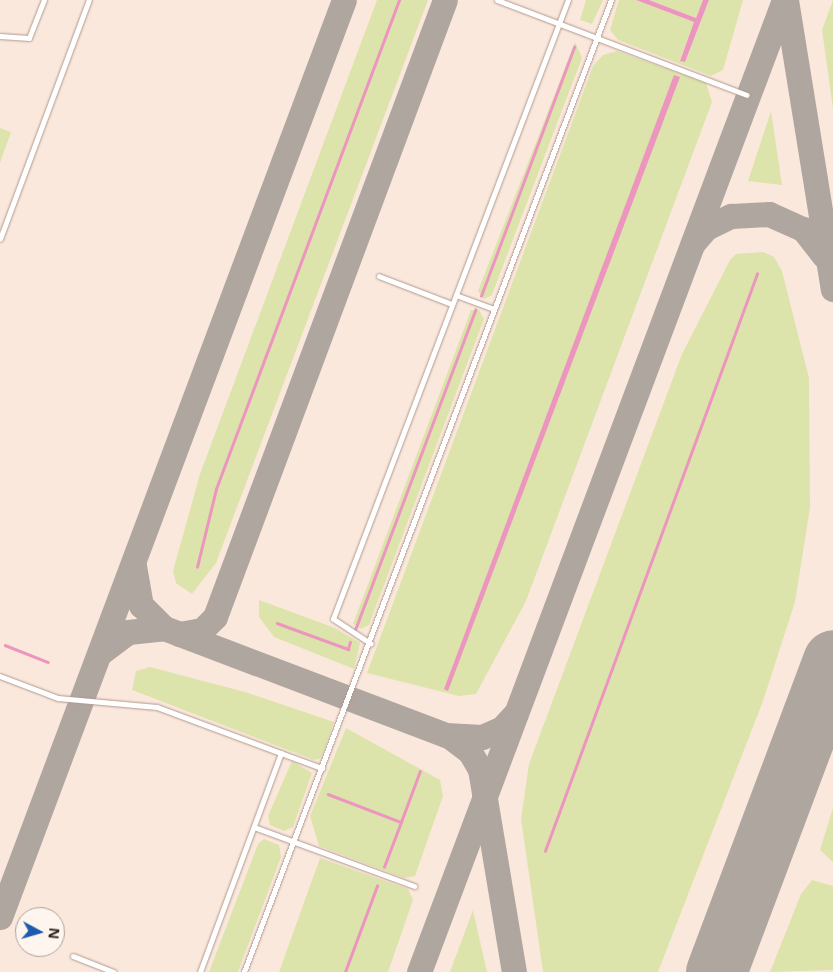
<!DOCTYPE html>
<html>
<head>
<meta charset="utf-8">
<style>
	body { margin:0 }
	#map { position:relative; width:833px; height:972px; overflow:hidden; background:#fff5ef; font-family:"Noto Sans",sans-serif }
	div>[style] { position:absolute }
	.built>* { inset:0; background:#fbe8dc }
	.green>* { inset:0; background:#dde4ab }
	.water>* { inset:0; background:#ec96bf }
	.stream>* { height:2.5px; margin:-1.25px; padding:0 1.25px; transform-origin:1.25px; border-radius:1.25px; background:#ec96bf }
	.taxiway>* { height:25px; margin:-12.5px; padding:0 12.5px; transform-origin:12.5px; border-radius:12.5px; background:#b0a6a0 }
	.runway>* { height:61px; margin:-30.5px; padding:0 30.5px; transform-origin:30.5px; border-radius:30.5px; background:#b0a6a0 }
	.roads { filter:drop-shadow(0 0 1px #b19a8d) drop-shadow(0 0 1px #b19a8d) }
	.lane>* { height:4.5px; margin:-2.25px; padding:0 2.25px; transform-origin:2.25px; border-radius:2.25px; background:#fff }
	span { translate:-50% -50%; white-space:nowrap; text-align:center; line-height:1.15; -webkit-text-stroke:4px #fff5ef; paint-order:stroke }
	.north { position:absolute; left:15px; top:907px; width:50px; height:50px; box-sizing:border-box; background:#fff5ef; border:1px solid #aca29c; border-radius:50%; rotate:96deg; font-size:14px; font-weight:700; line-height:20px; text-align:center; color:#2f2520 }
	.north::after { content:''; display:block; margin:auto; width:18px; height:22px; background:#1d5bac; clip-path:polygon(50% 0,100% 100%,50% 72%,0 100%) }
</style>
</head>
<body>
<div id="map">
	<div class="built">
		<i style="clip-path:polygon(evenodd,0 0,833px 0,833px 972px,0 972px,0 0,25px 917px,55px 917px,55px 947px,25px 947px,25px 917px)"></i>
	</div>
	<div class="green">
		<i style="clip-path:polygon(377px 0,428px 0,216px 563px,192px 594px,176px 583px,173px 571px,200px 474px)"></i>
		<i style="clip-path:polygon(586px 0,603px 0,592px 24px,580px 20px)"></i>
		<i style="clip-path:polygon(619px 0,636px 0,694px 22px,680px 60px,685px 62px,709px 0,743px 0,723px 70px,711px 76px,618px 40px,610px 30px)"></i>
		<i style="clip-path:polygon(649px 0,703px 0,696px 18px)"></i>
		<i style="clip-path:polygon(833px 0,833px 109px,822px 30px)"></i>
		<i style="clip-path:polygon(575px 42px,582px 58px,492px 295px,484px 299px,478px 291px)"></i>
		<i style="clip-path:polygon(617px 51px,706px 83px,712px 102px,526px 601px,476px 694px,459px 696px,367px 673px,593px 66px,603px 55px)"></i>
		<i style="clip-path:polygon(771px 111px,782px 185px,748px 181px)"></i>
		<i style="clip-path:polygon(0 128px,11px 132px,0 163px)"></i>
		<i style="clip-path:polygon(763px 252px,774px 257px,782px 271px,809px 378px,810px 508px,795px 602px,763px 701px,658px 972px,543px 972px,521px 819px,529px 764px,682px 354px,730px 260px,736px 254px)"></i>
		<i style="clip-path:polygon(471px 310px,479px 310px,484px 319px,369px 625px,361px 629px,353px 624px)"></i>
		<i style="clip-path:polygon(259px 600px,335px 628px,360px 643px,354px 669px,274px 637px,259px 617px)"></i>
		<i style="clip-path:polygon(150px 667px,245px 692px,334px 722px,321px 758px,314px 760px,132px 690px,136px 671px)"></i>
		<i style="clip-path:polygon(346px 728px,440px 780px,443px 796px,415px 876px,404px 878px,319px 846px,310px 816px)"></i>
		<i style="clip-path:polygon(292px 761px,312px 773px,293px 827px,284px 831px,270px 825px,268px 816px)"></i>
		<i style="clip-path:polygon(833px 808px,833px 862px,820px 850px)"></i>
		<i style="clip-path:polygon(264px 839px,279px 845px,281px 857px,238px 972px,209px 972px,258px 844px)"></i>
		<i style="clip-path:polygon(320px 858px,408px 889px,413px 900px,388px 972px,279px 972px)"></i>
		<i style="clip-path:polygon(812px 880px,833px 886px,833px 970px,770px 972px,801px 894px)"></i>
		<i style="clip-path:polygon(473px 910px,487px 972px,450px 972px)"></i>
	</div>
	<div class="water">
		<i style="clip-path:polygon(636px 0,649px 0,696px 18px,703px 0,709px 0,685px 62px,680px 61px,694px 22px)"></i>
		<i style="clip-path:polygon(674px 75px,680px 77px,448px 691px,444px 689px)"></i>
	</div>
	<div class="stream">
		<i style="left:481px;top:296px;width:266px;rotate:-69.5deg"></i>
		<i style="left:197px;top:567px;width:80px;rotate:-76.3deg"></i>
		<i style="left:216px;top:489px;width:522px;rotate:-69.48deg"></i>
		<i style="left:277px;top:623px;width:76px;rotate:20.1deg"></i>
		<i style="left:348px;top:649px;width:7px;rotate:-74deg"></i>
		<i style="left:355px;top:630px;width:342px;rotate:-69.4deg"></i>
		<i style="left:5px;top:645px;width:46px;rotate:21.6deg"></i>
		<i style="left:328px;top:794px;width:78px;rotate:21deg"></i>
		<i style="left:401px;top:822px;width:54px;rotate:-69.6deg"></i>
		<i style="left:545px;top:851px;width:615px;rotate:-69.83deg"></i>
		<i style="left:384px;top:867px;width:48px;rotate:-69.3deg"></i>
		<i style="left:345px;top:972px;width:92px;rotate:-69.6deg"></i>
	</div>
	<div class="taxiway">
		<i style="left:786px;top:0;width:293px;rotate:80.8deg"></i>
		<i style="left:694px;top:242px;width:18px;rotate:-49deg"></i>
		<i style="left:706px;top:228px;width:28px;rotate:-26deg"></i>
		<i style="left:731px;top:216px;width:38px;rotate:-3deg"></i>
		<i style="left:769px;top:214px;width:37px;rotate:24deg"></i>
		<i style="left:803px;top:229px;width:34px;rotate:52deg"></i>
		<i style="left:134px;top:566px;width:40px;rotate:80deg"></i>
		<i style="left:141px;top:605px;width:33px;rotate:45deg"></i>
		<i style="left:164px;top:628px;width:302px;rotate:20.8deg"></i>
		<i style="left:446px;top:735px;width:36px;rotate:3deg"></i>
		<i style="left:482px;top:737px;width:22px;rotate:-24deg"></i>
		<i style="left:502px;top:728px;width:19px;rotate:-47deg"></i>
		<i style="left:179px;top:634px;width:23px;rotate:-10deg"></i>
		<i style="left:202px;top:630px;width:18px;rotate:-45deg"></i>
		<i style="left:215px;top:617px;width:658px;rotate:-69.56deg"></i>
		<i style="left:100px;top:653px;width:35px;rotate:-37deg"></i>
		<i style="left:128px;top:632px;width:36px;rotate:-6deg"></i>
		<i style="left:819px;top:696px;width:53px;rotate:-74.6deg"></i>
		<i style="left:449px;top:736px;width:26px;rotate:37deg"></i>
		<i style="left:470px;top:752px;width:20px;rotate:60deg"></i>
		<i style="left:480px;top:769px;width:206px;rotate:80.5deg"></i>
		<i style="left:0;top:917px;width:979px;rotate:-69.44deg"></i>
		<i style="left:419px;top:972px;width:1038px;rotate:-69.42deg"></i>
	</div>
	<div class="runway">
		<i style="left:716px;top:972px;width:333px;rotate:-69.4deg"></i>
	</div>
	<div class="roads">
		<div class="lane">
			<i style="left:497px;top:0;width:267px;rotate:20.8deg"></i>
			<i style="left:0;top:36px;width:29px;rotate:4deg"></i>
			<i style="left:29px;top:38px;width:41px;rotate:-68.5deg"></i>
			<i style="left:0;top:239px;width:255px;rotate:-69.6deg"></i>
			<i style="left:379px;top:276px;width:78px;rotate:21deg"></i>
			<i style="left:456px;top:295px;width:40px;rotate:20.2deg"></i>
			<i style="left:371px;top:644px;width:45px;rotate:-146.7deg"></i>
			<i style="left:333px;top:619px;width:662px;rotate:-69.21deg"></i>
			<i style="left:0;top:676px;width:62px;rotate:20.8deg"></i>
			<i style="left:58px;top:698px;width:99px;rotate:5.2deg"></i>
			<i style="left:157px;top:707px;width:132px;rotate:20.4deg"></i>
			<i style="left:254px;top:827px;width:171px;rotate:20.2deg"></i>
			<i style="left:73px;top:956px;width:44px;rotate:21.3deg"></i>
			<i style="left:200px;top:972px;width:233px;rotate:-69.7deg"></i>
			<i style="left:281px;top:753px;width:44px;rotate:20.1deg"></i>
			<i style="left:244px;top:972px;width:1039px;rotate:-69.31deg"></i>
		</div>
	</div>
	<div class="north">N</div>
</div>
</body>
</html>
